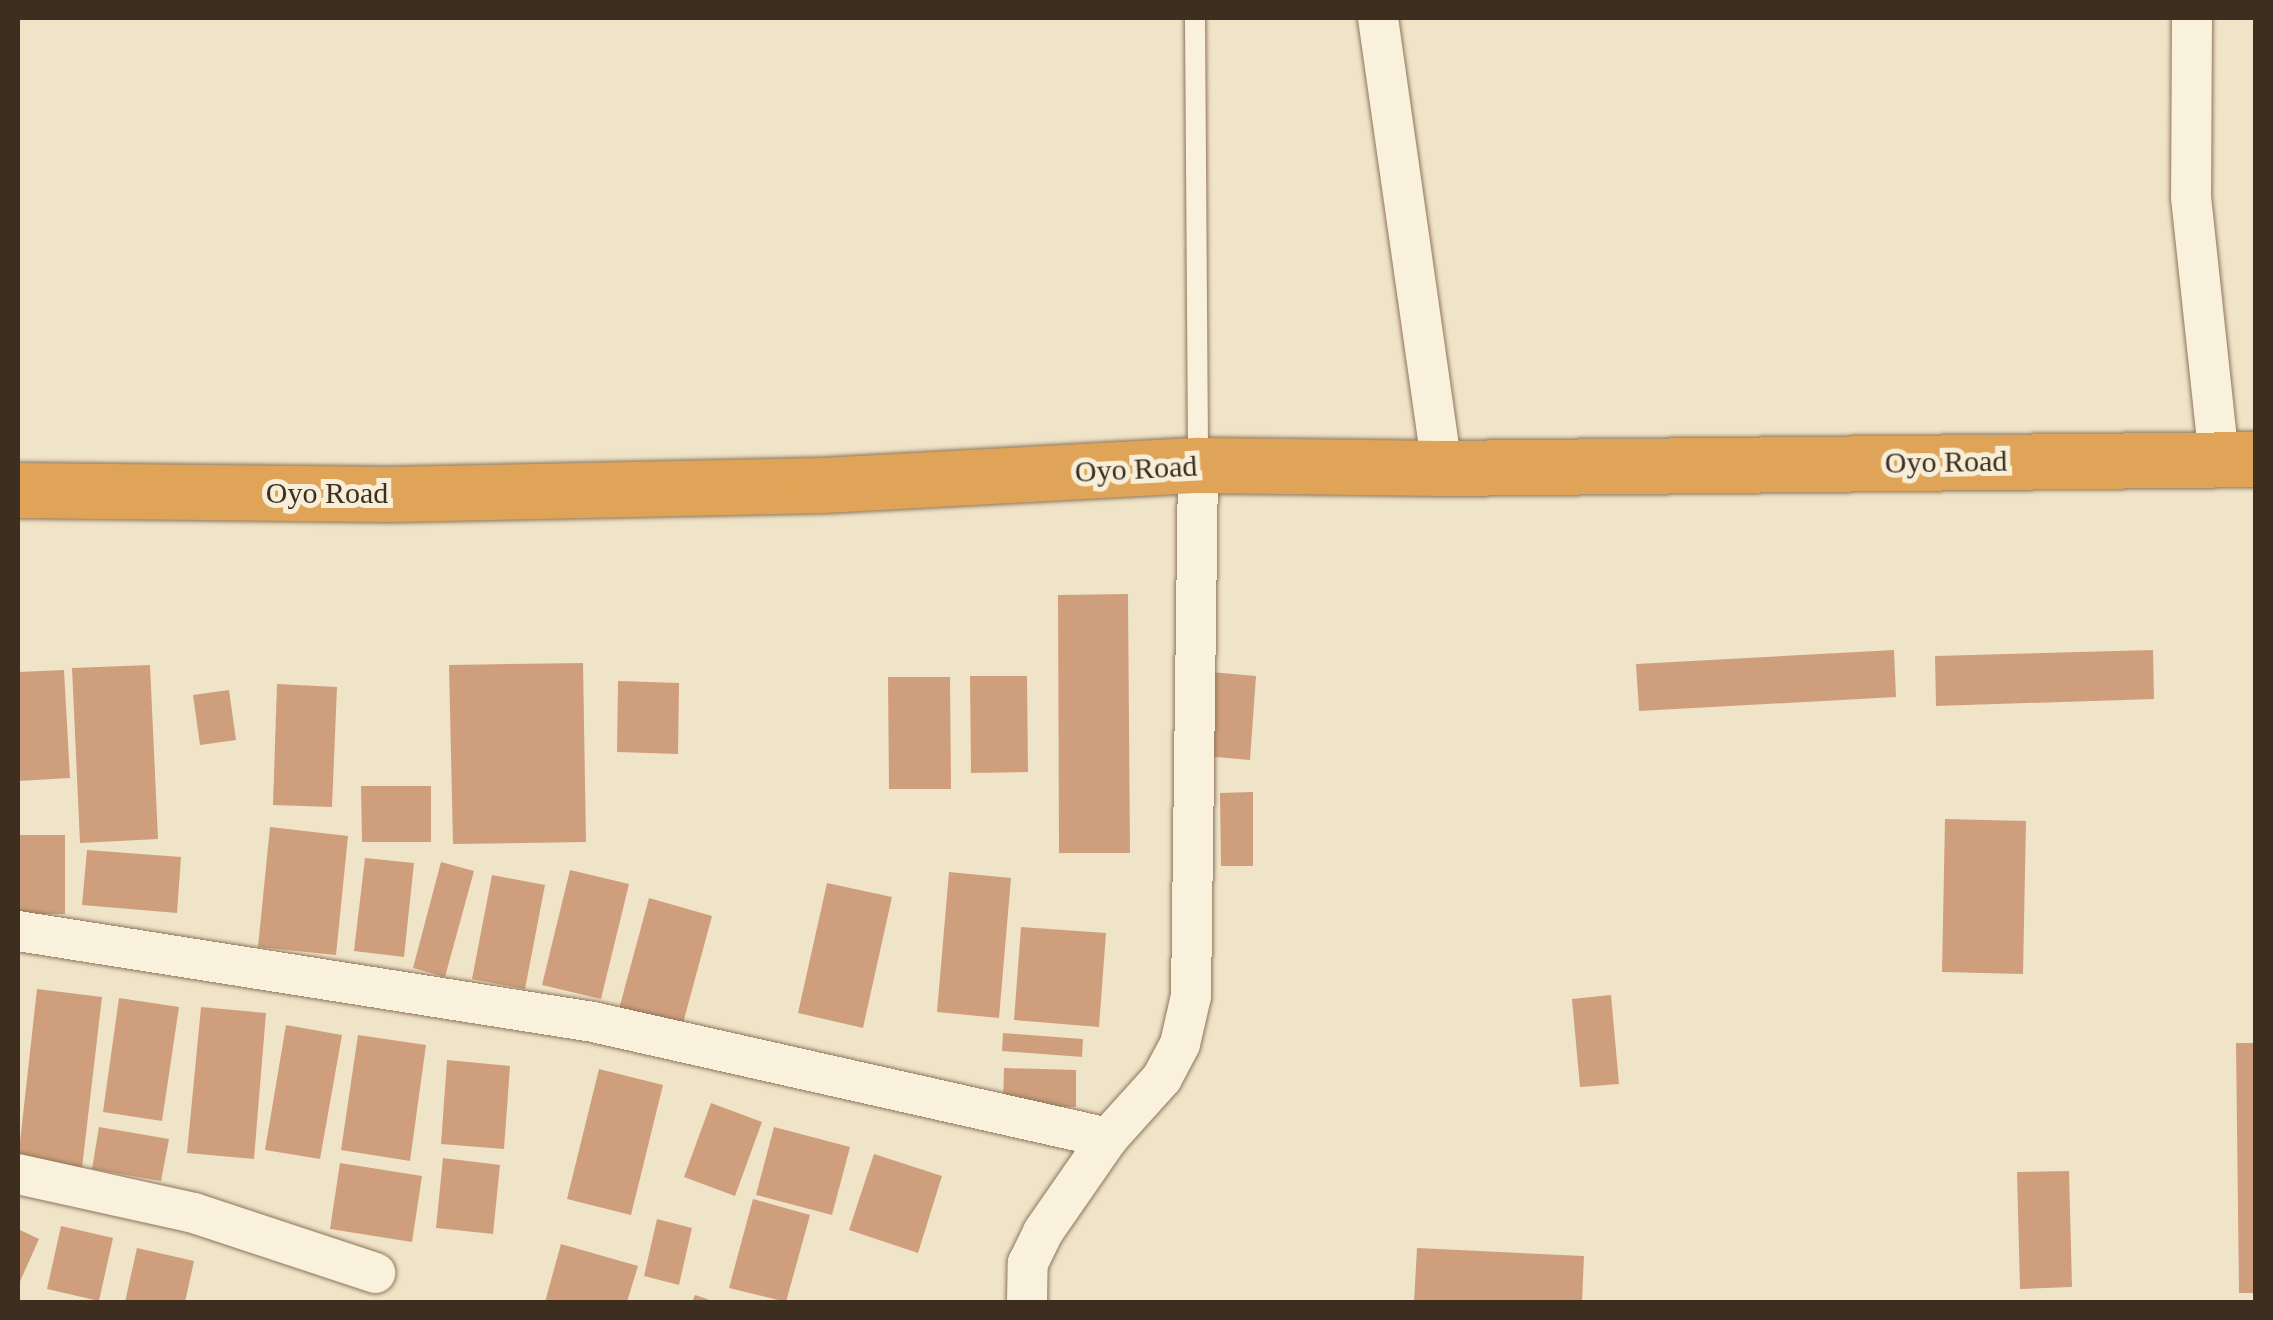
<!DOCTYPE html>
<html>
<head>
<meta charset="utf-8">
<style>
	body { margin:0 }
	#map { position:relative; width:2273px; height:1320px; overflow:hidden; background:#f0e4c8; font-family:Georgia,serif }
	div>[style] { position:absolute }
	.building>* { inset:0; background:#cf9f7d }
	.roads { filter:drop-shadow(0 0 2px #8d765c) drop-shadow(0 0 2px #8d765c) }
	.lane>* { height:20px; margin:-10px; padding:0 10px; transform-origin:10px; border-radius:10px; background:#faf1dc }
	.street>* { height:40px; margin:-20px; padding:0 20px; transform-origin:20px; border-radius:20px; background:#faf1dc }
	.highway>* { height:55px; margin:-27.5px; padding:0 27.5px; transform-origin:27.5px; border-radius:27.5px; background:#e0a458 }
	span { translate:-50% -50%; white-space:nowrap; text-align:center; line-height:1.15; -webkit-text-stroke:10px #f7eed8; paint-order:stroke }
	.street-label { font-size:30px; color:#3d2e20 }
	.frame { position:absolute; inset:0; border:20px solid #3d2e20; pointer-events:none }
</style>
</head>
<body>
<div id="map">
	<div class="building">
		<i style="clip-path:polygon(1128px 594px,1130px 853px,1059px 853px,1058px 595px)"></i>
		<i style="clip-path:polygon(1894px 650px,1896px 697px,1639px 711px,1636px 664px)"></i>
		<i style="clip-path:polygon(2153px 650px,2154px 699px,1936px 706px,1935px 656px)"></i>
		<i style="clip-path:polygon(583px 663px,586px 842px,453px 844px,449px 665px)"></i>
		<i style="clip-path:polygon(150px 665px,158px 839px,80px 843px,72px 668px)"></i>
		<i style="clip-path:polygon(64px 670px,70px 778px,18px 781px,18px 672px)"></i>
		<i style="clip-path:polygon(1210px 672px,1256px 676px,1250px 760px,1204px 756px)"></i>
		<i style="clip-path:polygon(970px 676px,1027px 676px,1028px 772px,971px 773px)"></i>
		<i style="clip-path:polygon(888px 677px,950px 677px,951px 789px,889px 789px)"></i>
		<i style="clip-path:polygon(618px 681px,679px 683px,678px 754px,617px 752px)"></i>
		<i style="clip-path:polygon(277px 684px,337px 687px,332px 807px,273px 805px)"></i>
		<i style="clip-path:polygon(229px 690px,236px 740px,200px 745px,193px 695px)"></i>
		<i style="clip-path:polygon(361px 786px,431px 786px,431px 842px,362px 842px)"></i>
		<i style="clip-path:polygon(1253px 792px,1253px 866px,1221px 866px,1220px 793px)"></i>
		<i style="clip-path:polygon(1945px 819px,2026px 821px,2023px 974px,1942px 972px)"></i>
		<i style="clip-path:polygon(270px 827px,348px 836px,336px 955px,258px 947px)"></i>
		<i style="clip-path:polygon(18px 835px,65px 835px,65px 914px,18px 914px)"></i>
		<i style="clip-path:polygon(87px 850px,181px 857px,177px 913px,82px 905px)"></i>
		<i style="clip-path:polygon(365px 858px,414px 863px,404px 957px,354px 951px)"></i>
		<i style="clip-path:polygon(441px 862px,474px 871px,445px 977px,413px 968px)"></i>
		<i style="clip-path:polygon(570px 870px,629px 884px,601px 999px,542px 985px)"></i>
		<i style="clip-path:polygon(949px 872px,1011px 878px,999px 1018px,937px 1012px)"></i>
		<i style="clip-path:polygon(492px 875px,545px 885px,525px 989px,472px 979px)"></i>
		<i style="clip-path:polygon(827px 883px,892px 897px,863px 1028px,798px 1013px)"></i>
		<i style="clip-path:polygon(649px 898px,712px 916px,682px 1027px,619px 1009px)"></i>
		<i style="clip-path:polygon(1021px 927px,1106px 933px,1099px 1027px,1014px 1020px)"></i>
		<i style="clip-path:polygon(37px 989px,102px 997px,82px 1168px,18px 1160px)"></i>
		<i style="clip-path:polygon(1611px 995px,1619px 1084px,1580px 1087px,1572px 999px)"></i>
		<i style="clip-path:polygon(119px 998px,179px 1007px,162px 1121px,103px 1112px)"></i>
		<i style="clip-path:polygon(201px 1007px,266px 1013px,254px 1159px,187px 1153px)"></i>
		<i style="clip-path:polygon(286px 1025px,342px 1035px,320px 1159px,265px 1150px)"></i>
		<i style="clip-path:polygon(1003px 1033px,1083px 1039px,1082px 1057px,1002px 1051px)"></i>
		<i style="clip-path:polygon(358px 1035px,426px 1045px,410px 1161px,341px 1150px)"></i>
		<i style="clip-path:polygon(2236px 1043px,2256px 1043px,2256px 1293px,2239px 1293px)"></i>
		<i style="clip-path:polygon(447px 1060px,510px 1066px,504px 1149px,441px 1144px)"></i>
		<i style="clip-path:polygon(1004px 1068px,1076px 1070px,1076px 1107px,1003px 1105px)"></i>
		<i style="clip-path:polygon(599px 1069px,663px 1085px,631px 1215px,567px 1199px)"></i>
		<i style="clip-path:polygon(711px 1103px,762px 1122px,735px 1196px,684px 1177px)"></i>
		<i style="clip-path:polygon(99px 1127px,169px 1139px,161px 1181px,92px 1169px)"></i>
		<i style="clip-path:polygon(774px 1127px,850px 1147px,832px 1215px,756px 1195px)"></i>
		<i style="clip-path:polygon(874px 1154px,942px 1176px,918px 1253px,849px 1230px)"></i>
		<i style="clip-path:polygon(443px 1158px,500px 1165px,493px 1234px,436px 1228px)"></i>
		<i style="clip-path:polygon(340px 1163px,422px 1176px,412px 1242px,330px 1229px)"></i>
		<i style="clip-path:polygon(2069px 1171px,2072px 1287px,2020px 1289px,2017px 1172px)"></i>
		<i style="clip-path:polygon(753px 1199px,810px 1215px,786px 1302px,729px 1288px)"></i>
		<i style="clip-path:polygon(657px 1219px,692px 1228px,679px 1285px,644px 1276px)"></i>
		<i style="clip-path:polygon(61px 1226px,113px 1238px,99px 1301px,47px 1289px)"></i>
		<i style="clip-path:polygon(18px 1229px,39px 1239px,18px 1286px)"></i>
		<i style="clip-path:polygon(561px 1244px,638px 1266px,627px 1302px,545px 1302px)"></i>
		<i style="clip-path:polygon(137px 1248px,194px 1261px,185px 1302px,125px 1302px)"></i>
		<i style="clip-path:polygon(1417px 1248px,1584px 1256px,1582px 1302px,1414px 1302px)"></i>
		<i style="clip-path:polygon(695px 1295px,716px 1302px,692px 1302px)"></i>
	</div>
	<div class="roads">
		<div class="lane">
			<i style="left:1195px;top:18px;width:445px;rotate:89.6deg"></i>
		</div>
		<div class="street">
			<i style="left:1378px;top:18px;width:455px;rotate:81.9deg"></i>
			<i style="left:2192px;top:18px;width:179px;rotate:90.3deg"></i>
			<i style="left:2191px;top:197px;width:263px;rotate:83.9deg"></i>
			<i style="left:18px;top:931px;width:582px;rotate:8.99deg"></i>
			<i style="left:593px;top:1022px;width:528px;rotate:12.69deg"></i>
			<i style="left:18px;top:1174px;width:180px;rotate:12.5deg"></i>
			<i style="left:194px;top:1213px;width:191px;rotate:18.3deg"></i>
			<i style="left:1027px;top:1302px;width:39px;rotate:-89deg"></i>
			<i style="left:1028px;top:1263px;width:34px;rotate:-64deg"></i>
			<i style="left:1043px;top:1232px;width:114px;rotate:-55.3deg"></i>
			<i style="left:1108px;top:1138px;width:81px;rotate:-48deg"></i>
			<i style="left:1162px;top:1078px;width:38px;rotate:-62deg"></i>
			<i style="left:1180px;top:1044px;width:49px;rotate:-77.1deg"></i>
			<i style="left:1191px;top:996px;width:531px;rotate:-89.24deg"></i>
		</div>
		<div class="highway">
			<i style="left:18px;top:490px;width:371px;rotate:0.6deg"></i>
			<i style="left:389px;top:494px;width:434px;rotate:-1.2deg"></i>
			<i style="left:823px;top:485px;width:376px;rotate:-3.1deg"></i>
			<i style="left:1198px;top:465px;width:244px;rotate:0.7deg"></i>
			<i style="left:1442px;top:468px;width:814px;rotate:-0.63deg"></i>
		</div>
	</div>
	<div class="street-label">
		<span style="left:1946px;top:462px;rotate:-1deg">Oyo Road</span>
		<span style="left:1136px;top:469px;rotate:-3deg">Oyo Road</span>
		<span style="left:327px;top:493px">Oyo Road</span>
	</div>
	<div class="frame"></div>
</div>
</body>
</html>
